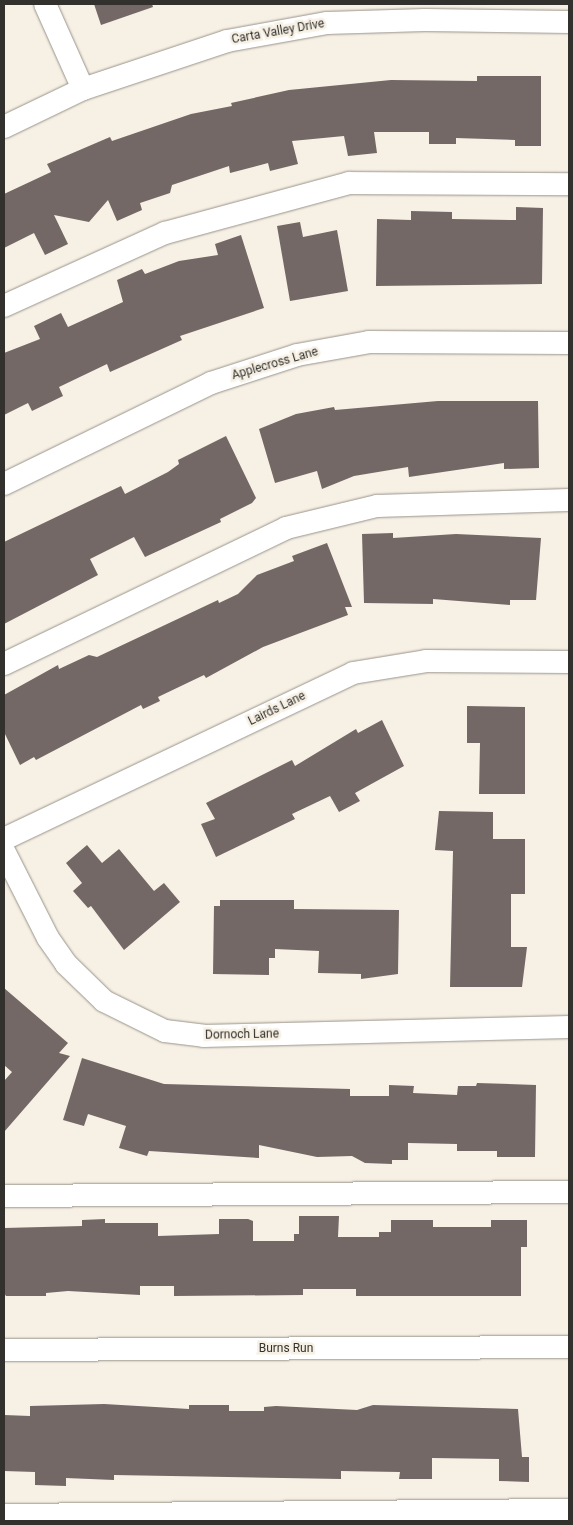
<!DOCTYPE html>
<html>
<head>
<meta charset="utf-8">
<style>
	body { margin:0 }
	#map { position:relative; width:573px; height:1525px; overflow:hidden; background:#f6f0e5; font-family:Roboto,sans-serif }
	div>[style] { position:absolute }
	.building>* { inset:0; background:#736865 }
	.roads { filter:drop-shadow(0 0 1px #99938a) drop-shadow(0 0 1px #99938a) }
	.minor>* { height:22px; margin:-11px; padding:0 11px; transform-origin:11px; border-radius:11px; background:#fff }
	span { translate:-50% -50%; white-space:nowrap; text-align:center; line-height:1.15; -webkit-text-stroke:5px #f6f0e5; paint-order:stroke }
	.street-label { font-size:12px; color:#33312d }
	.frame { position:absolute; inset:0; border:5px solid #33312d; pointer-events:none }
</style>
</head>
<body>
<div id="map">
	<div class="building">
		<i style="clip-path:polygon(94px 4px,152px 4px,153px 7px,101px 25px)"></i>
		<i style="clip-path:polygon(477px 76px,541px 76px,541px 146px,515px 146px,515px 140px,456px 138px,456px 144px,429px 144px,429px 132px,374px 132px,377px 153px,348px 156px,344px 136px,292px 141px,298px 164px,270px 171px,268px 163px,230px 173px,229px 166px,172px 185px,170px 193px,140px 203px,142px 210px,117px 221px,108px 200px,89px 222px,54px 215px,68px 244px,45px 255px,34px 233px,4px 248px,4px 194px,51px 172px,47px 164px,110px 137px,112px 141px,191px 114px,232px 106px,231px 103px,289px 90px,391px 80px,477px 81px)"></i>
		<i style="clip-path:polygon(516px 207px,543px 208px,542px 284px,376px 286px,377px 219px,411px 220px,411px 211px,452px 212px,452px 219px,516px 220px)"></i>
		<i style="clip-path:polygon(300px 222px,303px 237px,337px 230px,348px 291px,290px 301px,277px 226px)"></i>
		<i style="clip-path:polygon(241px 235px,264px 308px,180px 336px,182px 340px,110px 372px,107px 364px,59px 387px,63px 396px,32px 411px,28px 403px,4px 415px,4px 353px,40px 339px,34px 326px,61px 313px,68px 327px,123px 302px,117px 280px,142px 269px,145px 274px,179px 261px,218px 255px,215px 244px)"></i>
		<i style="clip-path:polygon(438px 401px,538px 401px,539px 468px,504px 469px,504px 463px,409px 477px,408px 467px,354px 476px,322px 489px,317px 471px,275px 483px,259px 429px,296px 414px,334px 407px,335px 410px)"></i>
		<i style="clip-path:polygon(226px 436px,256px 498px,252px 503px,220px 519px,221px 522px,145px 557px,134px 537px,90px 559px,98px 575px,4px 624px,4px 542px,121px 486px,125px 494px,168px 472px,179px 464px,178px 460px)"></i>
		<i style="clip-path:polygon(393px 533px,393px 538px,456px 534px,541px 538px,536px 600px,510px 600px,510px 605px,433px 599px,433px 604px,364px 603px,362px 534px)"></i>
		<i style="clip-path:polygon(327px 543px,352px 607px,345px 607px,348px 615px,263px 647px,206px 678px,204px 675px,158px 697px,160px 701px,143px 709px,141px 705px,36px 760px,34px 757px,20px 765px,4px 732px,4px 695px,58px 665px,59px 669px,89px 655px,97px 657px,218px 600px,219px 603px,238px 594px,257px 575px,294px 561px,292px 556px)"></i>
		<i style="clip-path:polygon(467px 706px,525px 707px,525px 794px,479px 794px,480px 743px,467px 743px)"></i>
		<i style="clip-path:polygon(382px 720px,404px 766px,355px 793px,360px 801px,339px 812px,330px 796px,292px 814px,295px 819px,216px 857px,201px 824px,215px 819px,206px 803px,292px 760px,295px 766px,356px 729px,358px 733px)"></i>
		<i style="clip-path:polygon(439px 811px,493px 812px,493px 839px,525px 839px,525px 894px,511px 894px,511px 947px,527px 947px,522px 987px,450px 987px,453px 851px,435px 850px)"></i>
		<i style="clip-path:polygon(87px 845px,102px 863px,119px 849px,154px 891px,164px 883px,180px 902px,124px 950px,91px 906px,88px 908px,73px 891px,82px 883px,66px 863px)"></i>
		<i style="clip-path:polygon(220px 900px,294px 900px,294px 909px,399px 910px,398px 974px,361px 979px,361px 974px,318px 973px,319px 951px,275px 949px,275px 958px,269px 958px,269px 975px,213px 974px,214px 906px,220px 906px)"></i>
		<i style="clip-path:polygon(4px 988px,68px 1043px,59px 1053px,70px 1056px,4px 1132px,4px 1081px,12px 1072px,4px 1065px)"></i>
		<i style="clip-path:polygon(82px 1058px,164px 1084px,350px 1089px,350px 1096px,389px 1096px,389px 1085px,414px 1086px,413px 1093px,457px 1095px,458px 1086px,476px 1086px,477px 1083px,536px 1085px,535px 1157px,497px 1157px,497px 1151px,457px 1151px,457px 1144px,408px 1143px,408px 1160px,392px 1160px,392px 1164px,365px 1163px,352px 1156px,317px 1157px,259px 1145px,259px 1158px,149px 1151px,147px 1156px,119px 1148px,126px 1126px,88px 1114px,84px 1126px,63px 1120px)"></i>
		<i style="clip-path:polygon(299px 1216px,339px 1216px,338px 1237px,379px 1237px,379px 1232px,391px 1232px,391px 1220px,433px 1220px,433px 1227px,491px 1227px,491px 1220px,527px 1220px,527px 1247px,521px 1247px,521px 1296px,356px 1296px,356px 1289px,303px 1289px,303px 1295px,174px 1296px,174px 1286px,140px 1286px,140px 1295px,68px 1291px,46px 1293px,46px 1296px,6px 1296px,4px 1293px,4px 1228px,82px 1226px,82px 1220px,105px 1219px,105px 1223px,158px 1223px,158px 1236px,219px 1234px,219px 1219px,248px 1219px,253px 1221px,253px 1241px,294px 1241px,294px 1234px,299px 1234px)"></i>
		<i style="clip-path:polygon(104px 1404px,189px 1409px,189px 1405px,229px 1405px,229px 1411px,264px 1411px,264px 1407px,276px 1406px,357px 1410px,373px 1405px,518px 1409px,522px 1457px,529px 1457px,529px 1482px,499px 1481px,499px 1459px,432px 1458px,432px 1479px,399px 1479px,400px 1472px,341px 1471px,341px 1479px,114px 1475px,114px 1480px,66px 1478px,66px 1486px,35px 1485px,35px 1472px,4px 1471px,4px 1415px,30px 1416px,30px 1406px)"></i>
	</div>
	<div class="roads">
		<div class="minor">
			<i style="left:45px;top:4px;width:93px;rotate:65.9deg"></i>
			<i style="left:4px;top:127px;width:88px;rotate:-25.7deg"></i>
			<i style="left:83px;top:89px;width:152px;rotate:-18.4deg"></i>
			<i style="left:227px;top:41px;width:102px;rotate:-10.2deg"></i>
			<i style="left:327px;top:23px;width:98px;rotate:-1.8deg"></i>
			<i style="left:425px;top:20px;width:144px;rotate:0.8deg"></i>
			<i style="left:4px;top:306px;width:177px;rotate:-24.4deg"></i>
			<i style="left:165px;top:233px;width:191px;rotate:-15.2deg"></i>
			<i style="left:349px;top:183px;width:220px;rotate:0.3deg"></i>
			<i style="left:4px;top:484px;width:230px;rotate:-26deg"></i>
			<i style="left:211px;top:383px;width:90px;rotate:-18deg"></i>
			<i style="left:297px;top:355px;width:73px;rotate:-10.2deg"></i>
			<i style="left:369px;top:342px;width:200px;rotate:0.3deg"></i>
			<i style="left:4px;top:664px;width:313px;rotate:-25.7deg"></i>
			<i style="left:286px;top:528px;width:94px;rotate:-13.6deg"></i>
			<i style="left:377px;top:506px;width:192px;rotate:-1.8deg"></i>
			<i style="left:4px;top:839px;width:386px;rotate:-25.4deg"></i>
			<i style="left:353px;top:673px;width:74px;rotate:-9.3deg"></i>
			<i style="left:426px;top:661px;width:143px;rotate:0.4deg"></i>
			<i style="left:4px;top:851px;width:97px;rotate:63.2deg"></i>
			<i style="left:48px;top:938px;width:32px;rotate:55deg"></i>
			<i style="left:66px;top:964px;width:53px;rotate:44.2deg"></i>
			<i style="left:104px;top:1001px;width:68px;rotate:26.2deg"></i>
			<i style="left:165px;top:1031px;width:39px;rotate:7deg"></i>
			<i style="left:204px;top:1036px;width:365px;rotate:-1.4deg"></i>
			<i style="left:4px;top:1196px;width:565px;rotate:-0.41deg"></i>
			<i style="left:4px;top:1350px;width:565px;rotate:-0.3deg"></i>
			<i style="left:4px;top:1515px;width:565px;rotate:-0.51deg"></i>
		</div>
	</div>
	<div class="street-label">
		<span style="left:278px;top:32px;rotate:-10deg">Carta Valley Drive</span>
		<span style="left:275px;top:364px;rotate:-16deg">Applecross Lane</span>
		<span style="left:277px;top:709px;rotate:-26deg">Lairds Lane</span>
		<span style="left:242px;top:1035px;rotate:-1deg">Dornoch Lane</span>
		<span style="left:286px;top:1349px">Burns Run</span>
	</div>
	<div class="frame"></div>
</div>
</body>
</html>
